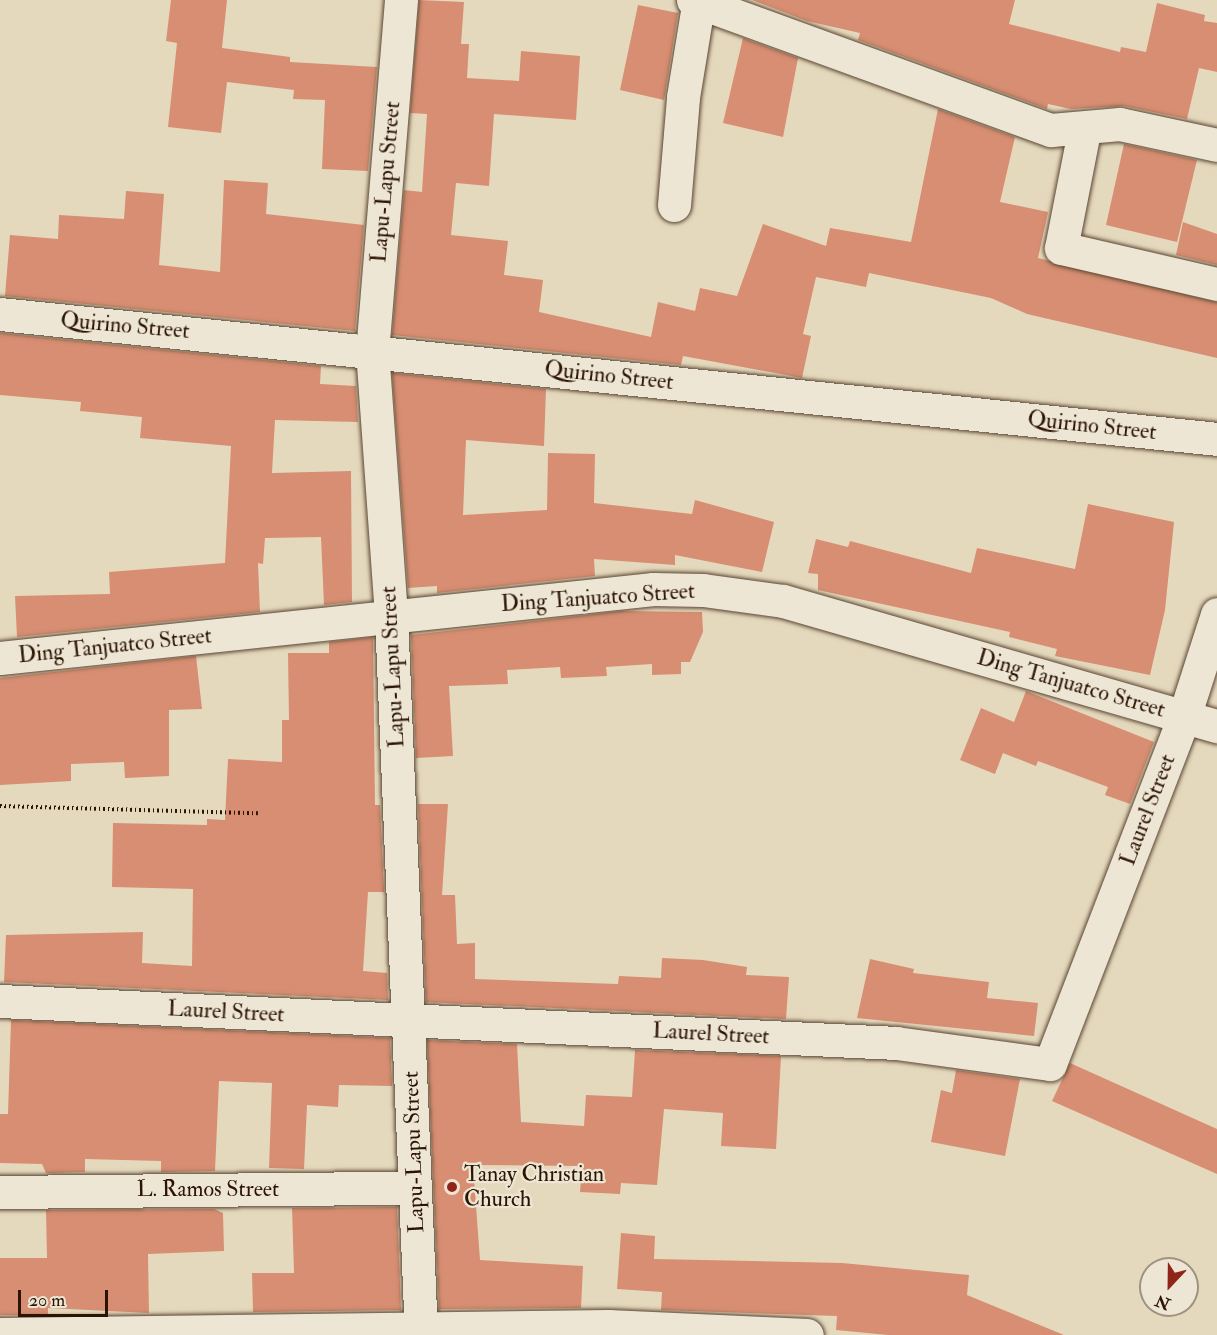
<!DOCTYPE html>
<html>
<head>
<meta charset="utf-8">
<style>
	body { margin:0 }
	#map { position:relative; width:1217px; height:1335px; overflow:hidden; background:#e5d9bd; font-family:"IM FELL Double Pica",serif }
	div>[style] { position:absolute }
	.building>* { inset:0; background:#d78e72 }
	.path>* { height:4px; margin-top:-2px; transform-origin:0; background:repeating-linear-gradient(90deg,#2c1403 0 1.5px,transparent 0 4.5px) }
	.roads { filter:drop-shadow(0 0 2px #5a4532) drop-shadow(0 0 2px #5a4532) }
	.minor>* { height:33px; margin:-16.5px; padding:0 16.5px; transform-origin:16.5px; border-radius:16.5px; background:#eee6d4 }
	.dots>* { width:16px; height:16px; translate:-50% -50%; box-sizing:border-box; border:3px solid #eee6d4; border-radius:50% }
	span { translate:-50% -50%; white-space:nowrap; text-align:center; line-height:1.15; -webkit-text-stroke:4.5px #eee6d4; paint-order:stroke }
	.street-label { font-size:22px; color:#2c1403 }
	.poi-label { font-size:22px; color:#2c1403 }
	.left { translate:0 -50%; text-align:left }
	.north { position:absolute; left:1139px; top:1257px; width:60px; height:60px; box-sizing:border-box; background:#eee6d4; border:2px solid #a09280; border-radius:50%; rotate:202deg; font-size:16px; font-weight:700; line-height:24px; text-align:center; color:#2c1403 }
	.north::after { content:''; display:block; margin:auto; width:21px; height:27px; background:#8f2418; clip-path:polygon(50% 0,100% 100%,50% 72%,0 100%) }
	.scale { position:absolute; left:18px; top:1290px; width:90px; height:27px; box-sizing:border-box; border:3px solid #2c1403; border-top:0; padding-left:8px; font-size:18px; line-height:21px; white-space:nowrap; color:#2c1403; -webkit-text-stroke:4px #eee6d4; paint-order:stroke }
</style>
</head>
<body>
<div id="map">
	<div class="building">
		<i style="clip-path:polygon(171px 0,227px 0,222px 48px,290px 57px,290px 62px,377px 67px,368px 171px,322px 169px,325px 100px,293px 99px,294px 90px,227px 82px,221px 133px,168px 127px,177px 43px,166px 41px)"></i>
		<i style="clip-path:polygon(419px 0,464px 2px,461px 44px,469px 44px,467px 78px,519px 81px,521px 51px,580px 56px,576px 120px,494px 114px,489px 186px,456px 183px,451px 235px,508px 241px,504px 275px,543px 280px,539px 312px,651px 337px,658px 302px,695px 311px,700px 288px,737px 296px,763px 224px,826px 246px,830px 228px,911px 242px,938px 109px,1015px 137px,1000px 202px,1048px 212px,1038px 258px,1217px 302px,1217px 358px,1027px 314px,991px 298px,869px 273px,866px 287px,816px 277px,803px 334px,811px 336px,802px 378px,683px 356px,681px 365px,392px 335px,404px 190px,422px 192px,427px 114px,410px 113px)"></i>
		<i style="clip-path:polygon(752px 0,1015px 0,1009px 24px,1120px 52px,1121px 47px,1146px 52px,1157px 3px,1205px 15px,1204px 21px,1217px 23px,1217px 72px,1199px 68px,1187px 119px,1124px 106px,1071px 109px,1048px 104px,1047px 109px,858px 40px,860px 33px,807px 21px)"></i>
		<i style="clip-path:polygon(638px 5px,678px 13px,664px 100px,620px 90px)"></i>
		<i style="clip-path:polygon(743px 38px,798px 58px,783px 137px,723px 123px)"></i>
		<i style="clip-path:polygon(1124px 144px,1197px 160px,1177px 242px,1106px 225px)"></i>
		<i style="clip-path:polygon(224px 180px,268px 183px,266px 214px,364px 225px,355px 331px,5px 296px,10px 235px,58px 239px,59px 215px,124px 219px,126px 191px,164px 194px,159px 265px,220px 272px)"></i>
		<i style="clip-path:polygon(1183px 222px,1217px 234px,1217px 265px,1176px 255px)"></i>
		<i style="clip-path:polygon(0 333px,321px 366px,320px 384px,356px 386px,358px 422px,275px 420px,272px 473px,351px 471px,352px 602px,324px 605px,321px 537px,265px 538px,263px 564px,258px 563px,260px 612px,17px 637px,15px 596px,110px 594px,109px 572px,225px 563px,231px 446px,140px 438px,142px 417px,80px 411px,81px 402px,0 395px)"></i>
		<i style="clip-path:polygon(392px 373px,546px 389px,544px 446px,466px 440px,463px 515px,547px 510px,548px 453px,595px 454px,594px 503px,692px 514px,695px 500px,774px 522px,762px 572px,675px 555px,675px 565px,594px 559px,595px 576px,437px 593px,437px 586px,408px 588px)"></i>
		<i style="clip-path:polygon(1088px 504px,1174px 522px,1165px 610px,1150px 675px,1055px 656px,1057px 649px,1009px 637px,1010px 632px,818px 590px,818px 574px,808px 573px,816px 539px,848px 547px,850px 541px,971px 573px,977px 548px,1075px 569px)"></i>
		<i style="clip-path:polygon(621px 611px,702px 612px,703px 632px,690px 662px,681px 662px,681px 674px,652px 675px,652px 664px,606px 667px,607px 676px,561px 678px,560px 667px,507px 670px,508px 684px,449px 686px,453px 756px,416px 758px,411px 635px)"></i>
		<i style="clip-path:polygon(373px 637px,375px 805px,380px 805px,384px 892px,368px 892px,363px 971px,387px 973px,388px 1000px,4px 982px,6px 935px,143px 932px,142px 963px,192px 966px,193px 889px,112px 887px,113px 823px,207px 825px,207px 819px,225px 820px,228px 759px,282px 762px,282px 720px,289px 720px,288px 653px,329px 653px,329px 642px)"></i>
		<i style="clip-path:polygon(196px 656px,202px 709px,169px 710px,169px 776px,125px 778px,124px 762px,71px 764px,71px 781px,0 785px,0 678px)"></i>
		<i style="clip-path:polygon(1026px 691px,1154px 742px,1130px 804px,1105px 795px,1108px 787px,1038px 761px,1036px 766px,1003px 753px,995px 774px,960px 760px,981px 708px,1014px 722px)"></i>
		<i style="clip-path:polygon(418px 804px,448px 804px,442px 895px,455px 895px,457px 944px,475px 943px,475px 979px,618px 984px,619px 976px,661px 978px,662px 958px,703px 960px,747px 967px,746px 975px,789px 977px,786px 1019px,426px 1002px)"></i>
		<i style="clip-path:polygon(870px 959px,914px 969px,913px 973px,989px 982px,987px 998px,1038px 1003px,1034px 1036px,857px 1018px)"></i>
		<i style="clip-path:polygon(11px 1020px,390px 1038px,392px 1086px,339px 1085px,338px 1107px,307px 1105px,304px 1169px,269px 1168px,272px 1083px,219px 1081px,215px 1171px,161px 1172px,161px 1161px,85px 1159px,85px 1172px,46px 1173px,42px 1164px,0 1163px,0 1114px,8px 1114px)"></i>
		<i style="clip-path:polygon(427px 1040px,517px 1044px,521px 1122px,584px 1126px,586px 1095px,632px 1097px,635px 1050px,781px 1056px,776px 1149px,721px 1146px,723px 1113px,664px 1109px,657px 1185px,621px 1183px,620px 1194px,580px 1192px,582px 1166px,473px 1165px,480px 1260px,583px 1266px,581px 1308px,439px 1309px)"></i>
		<i style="clip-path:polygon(1070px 1063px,1217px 1129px,1217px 1174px,1052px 1101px)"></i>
		<i style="clip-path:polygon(956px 1070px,1020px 1079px,1005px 1156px,931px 1142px,941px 1090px,952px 1093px)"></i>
		<i style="clip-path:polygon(397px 1207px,401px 1310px,253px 1312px,252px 1273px,294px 1273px,292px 1208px)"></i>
		<i style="clip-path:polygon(214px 1209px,223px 1213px,224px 1251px,148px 1254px,149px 1313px,48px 1308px,48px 1315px,0 1315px,0 1258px,47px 1258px,46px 1210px)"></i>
		<i style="clip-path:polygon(621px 1233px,655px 1236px,654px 1259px,842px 1263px,969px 1275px,967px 1295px,1064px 1335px,888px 1335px,836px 1330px,837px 1316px,661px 1310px,662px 1292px,617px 1289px)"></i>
	</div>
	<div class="path">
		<i style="left:0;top:806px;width:258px;rotate:1.6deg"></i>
	</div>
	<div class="roads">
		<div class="minor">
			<i style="left:401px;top:0;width:351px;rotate:94.7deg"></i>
			<i style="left:372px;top:350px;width:267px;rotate:85.9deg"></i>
			<i style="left:391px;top:616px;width:720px;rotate:87.61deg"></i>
			<i style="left:693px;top:0;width:381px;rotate:20deg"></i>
			<i style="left:1051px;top:130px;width:69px;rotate:-5deg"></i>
			<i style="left:1120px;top:124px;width:99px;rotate:12.2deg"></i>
			<i style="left:1084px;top:131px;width:119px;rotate:101.1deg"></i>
			<i style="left:1061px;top:248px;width:160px;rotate:13deg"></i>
			<i style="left:674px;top:205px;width:108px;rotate:-85.2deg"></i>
			<i style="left:683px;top:97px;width:93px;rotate:-80.7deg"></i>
			<i style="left:0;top:314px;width:1223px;rotate:5.86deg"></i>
			<i style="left:0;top:658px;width:657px;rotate:-6.03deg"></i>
			<i style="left:653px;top:589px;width:50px;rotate:1.1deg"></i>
			<i style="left:703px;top:590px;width:81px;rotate:7.8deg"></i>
			<i style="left:783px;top:601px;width:452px;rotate:16.1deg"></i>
			<i style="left:0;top:1001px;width:897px;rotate:2.68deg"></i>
			<i style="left:896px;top:1043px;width:155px;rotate:7.8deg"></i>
			<i style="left:1050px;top:1064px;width:372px;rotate:-68.9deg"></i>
			<i style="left:1184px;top:717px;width:108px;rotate:-72.2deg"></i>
			<i style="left:0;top:1192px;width:415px;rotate:-0.6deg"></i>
			<i style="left:0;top:1334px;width:608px;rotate:-0.75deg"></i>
			<i style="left:608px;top:1326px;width:199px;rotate:2.6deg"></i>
		</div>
	</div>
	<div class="dots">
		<i style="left:452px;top:1187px;background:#8f2418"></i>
	</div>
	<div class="street-label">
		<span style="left:386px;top:182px;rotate:-85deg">Lapu-Lapu Street</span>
		<span style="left:125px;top:326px;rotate:5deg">Quirino Street</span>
		<span style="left:609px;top:376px;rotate:6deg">Quirino Street</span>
		<span style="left:1092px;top:426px;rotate:6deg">Quirino Street</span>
		<span style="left:598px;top:598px;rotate:-4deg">Ding Tanjuatco Street</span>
		<span style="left:115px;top:646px;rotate:-6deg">Ding Tanjuatco Street</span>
		<span style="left:393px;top:667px;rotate:-93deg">Lapu-Lapu Street</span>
		<span style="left:1071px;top:684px;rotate:16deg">Ding Tanjuatco Street</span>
		<span style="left:1148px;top:810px;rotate:-69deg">Laurel Street</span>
		<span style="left:226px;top:1012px;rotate:3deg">Laurel Street</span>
		<span style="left:711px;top:1034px;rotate:3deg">Laurel Street</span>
		<span style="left:414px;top:1152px;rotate:-92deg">Lapu-Lapu Street</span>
		<span style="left:208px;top:1190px">L. Ramos Street</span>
	</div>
	<div class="poi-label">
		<span class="left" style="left:464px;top:1187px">Tanay Christian<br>Church</span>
	</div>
	<div class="north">N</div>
	<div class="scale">20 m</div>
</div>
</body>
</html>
